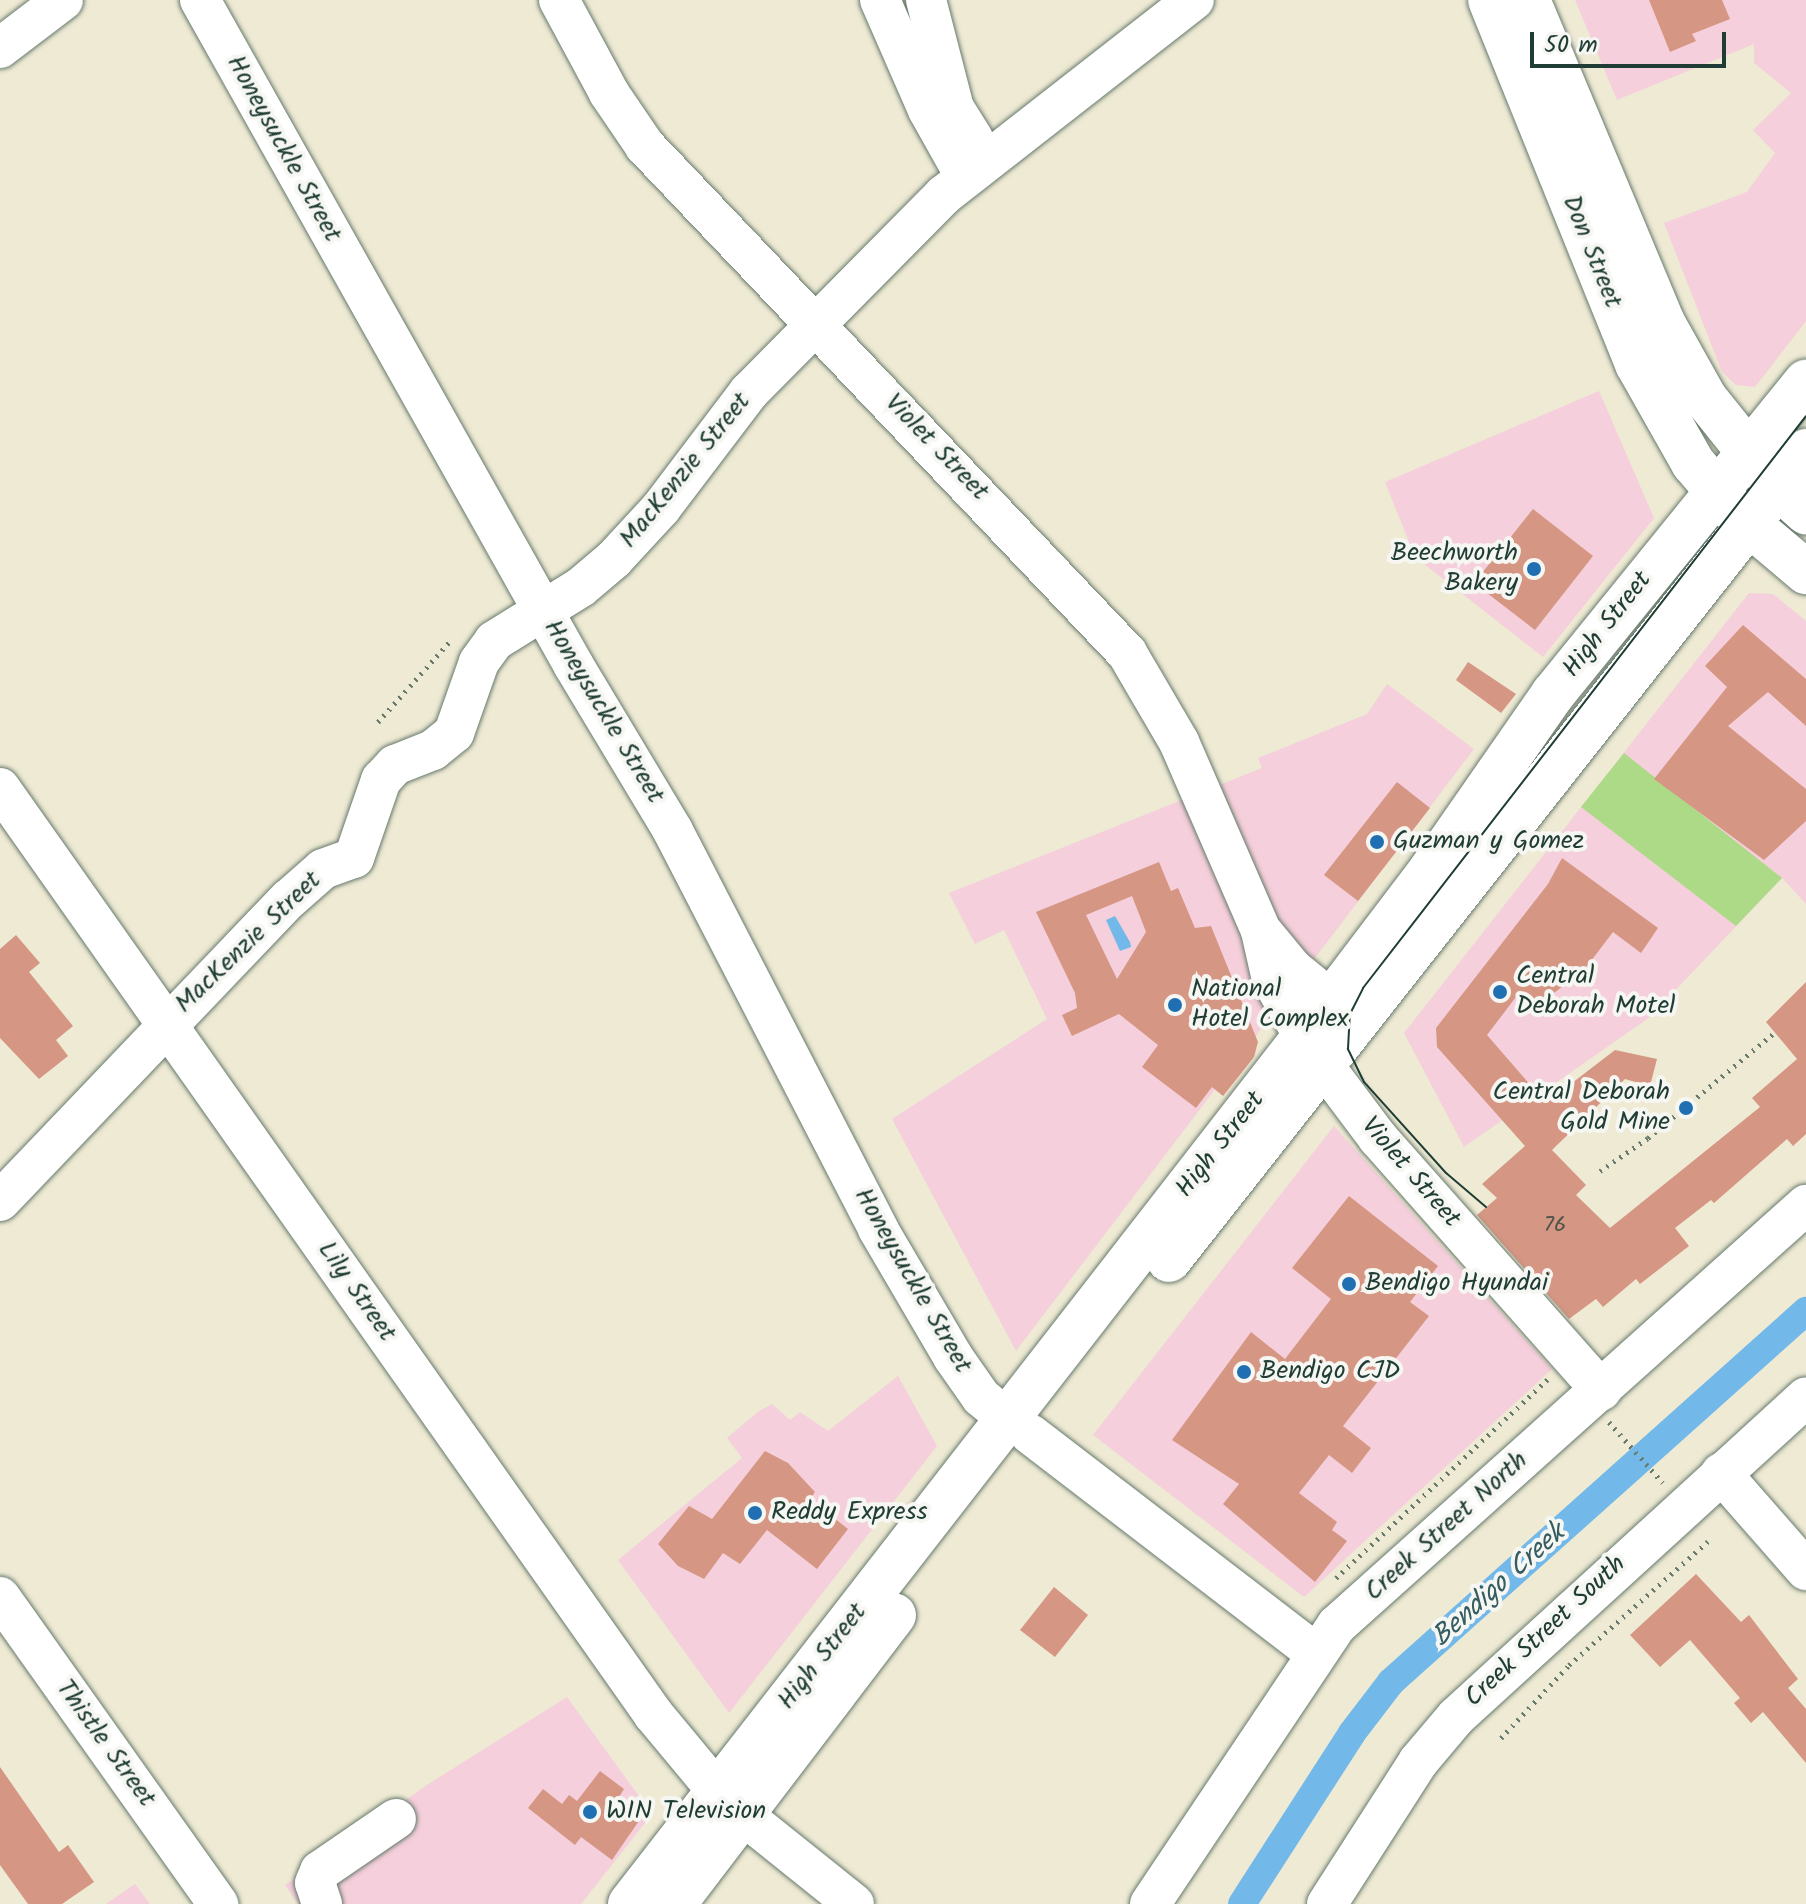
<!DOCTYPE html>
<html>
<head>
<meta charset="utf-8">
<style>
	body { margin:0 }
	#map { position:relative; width:1806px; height:1904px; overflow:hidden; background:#eeead4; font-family:Kalam,sans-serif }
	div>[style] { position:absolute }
	.built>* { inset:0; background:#f5cfdb }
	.green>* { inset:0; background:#adda86 }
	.water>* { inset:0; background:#72b8e9 }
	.canal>* { height:28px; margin:-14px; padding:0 14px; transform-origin:14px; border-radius:14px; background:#72b8e9 }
	.building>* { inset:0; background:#d69684 }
	.path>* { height:5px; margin-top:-2.5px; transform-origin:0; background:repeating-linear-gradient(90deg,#677a6c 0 2px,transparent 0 8px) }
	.roads { filter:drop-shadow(0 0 2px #677a6c) drop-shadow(0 0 2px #677a6c) }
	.minor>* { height:40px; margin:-20px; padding:0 20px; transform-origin:20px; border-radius:20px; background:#fff }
	.major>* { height:44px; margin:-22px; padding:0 22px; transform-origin:22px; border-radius:22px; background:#fff }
	.highway>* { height:44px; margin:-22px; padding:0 22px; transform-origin:22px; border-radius:22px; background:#fff }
	.tram>* { height:2px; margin:-1px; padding:0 1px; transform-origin:1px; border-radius:1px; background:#1f3d34 }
	.dots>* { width:22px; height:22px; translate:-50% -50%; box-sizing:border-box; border:4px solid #f6f6f2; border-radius:50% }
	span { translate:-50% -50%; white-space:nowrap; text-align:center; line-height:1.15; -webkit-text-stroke:8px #f6f6f2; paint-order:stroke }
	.number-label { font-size:22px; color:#4d5348 }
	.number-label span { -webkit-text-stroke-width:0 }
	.street-label { font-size:26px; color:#1f3d34 }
	.poi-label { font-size:26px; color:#1f3d34 }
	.right { translate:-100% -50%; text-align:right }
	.left { translate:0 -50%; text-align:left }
	.water-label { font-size:28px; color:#345c61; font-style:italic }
	.scale { position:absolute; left:1530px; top:32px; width:196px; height:36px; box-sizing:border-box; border:4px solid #1f3d34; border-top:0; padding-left:10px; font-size:24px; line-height:28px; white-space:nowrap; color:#1f3d34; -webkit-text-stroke:6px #f6f6f2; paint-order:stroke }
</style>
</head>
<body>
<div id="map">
	<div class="built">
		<i style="clip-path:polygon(1575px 0,1806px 0,1806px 321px,1755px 387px,1736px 385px,1722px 372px,1664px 223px,1747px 192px,1775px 153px,1753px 130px,1791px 93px,1754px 63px,1754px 44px,1617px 100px)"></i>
		<i style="clip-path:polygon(1599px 391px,1654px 518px,1543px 657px,1415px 557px,1385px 482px)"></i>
		<i style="clip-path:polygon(1749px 593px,1773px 594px,1806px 621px,1806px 904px,1782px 878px,1650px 1017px,1464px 1147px,1404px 1033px)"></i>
		<i style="clip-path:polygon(1387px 684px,1474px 749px,1016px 1351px,892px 1119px,1047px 1019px,1004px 930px,975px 944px,949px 893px,1262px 768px,1258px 758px,1367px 714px)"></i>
		<i style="clip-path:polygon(1334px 1126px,1552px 1369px,1304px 1597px,1093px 1435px)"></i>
		<i style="clip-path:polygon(898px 1376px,937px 1446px,729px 1713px,618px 1560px,742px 1458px,727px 1438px,759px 1411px,772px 1404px,790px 1420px,800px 1412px,828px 1431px)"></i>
		<i style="clip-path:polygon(567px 1697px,652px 1814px,581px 1904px,298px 1904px,285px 1885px,427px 1785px)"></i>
		<i style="clip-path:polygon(135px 1884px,150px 1904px,106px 1904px)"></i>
	</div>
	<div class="green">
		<i style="clip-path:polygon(1624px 753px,1782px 878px,1736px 926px,1581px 807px)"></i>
	</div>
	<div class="water">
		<i style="clip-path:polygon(1115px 916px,1130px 942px,1131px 947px,1120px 951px,1106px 920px)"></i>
	</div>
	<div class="canal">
		<i style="left:1242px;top:1904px;width:203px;rotate:-57.2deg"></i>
		<i style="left:1352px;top:1733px;width:64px;rotate:-52.6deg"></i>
		<i style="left:1391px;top:1682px;width:557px;rotate:-41.8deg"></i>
	</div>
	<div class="building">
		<i style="clip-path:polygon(1649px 0,1722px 0,1730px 19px,1692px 34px,1696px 41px,1670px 52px)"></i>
		<i style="clip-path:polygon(1533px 509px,1593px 556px,1535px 630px,1474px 583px)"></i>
		<i style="clip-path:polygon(1743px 625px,1806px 679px,1806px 726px,1768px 692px,1728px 726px,1806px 789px,1806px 821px,1764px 860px,1654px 779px,1727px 687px,1705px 666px)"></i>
		<i style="clip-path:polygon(1468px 662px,1516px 694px,1501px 713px,1456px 680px)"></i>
		<i style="clip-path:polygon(1397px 782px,1430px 808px,1358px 901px,1324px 875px)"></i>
		<i style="clip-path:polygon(1562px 858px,1658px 928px,1641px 953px,1613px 932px,1572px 986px,1567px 983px,1537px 1006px,1519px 993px,1487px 1035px,1546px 1103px,1615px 1050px,1657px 1059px,1650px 1086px,1625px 1079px,1552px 1150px,1586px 1185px,1576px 1195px,1610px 1228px,1760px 1107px,1752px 1098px,1797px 1059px,1766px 1022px,1806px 982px,1806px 1134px,1793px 1146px,1787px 1139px,1714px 1203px,1711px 1200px,1675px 1228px,1689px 1246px,1640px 1284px,1636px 1279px,1603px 1307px,1596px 1299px,1569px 1319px,1477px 1215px,1497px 1198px,1482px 1184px,1525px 1146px,1437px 1047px,1436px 1028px,1548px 884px)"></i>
		<i style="clip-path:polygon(evenodd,1159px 862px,1171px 891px,1178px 888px,1195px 928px,1211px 926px,1258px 1042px,1254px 1057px,1223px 1096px,1212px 1087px,1196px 1108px,1142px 1067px,1158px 1045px,1119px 1014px,1072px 1036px,1062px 1015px,1077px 1008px,1075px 993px,1036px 912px,1159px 862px,1132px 896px,1146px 932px,1117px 979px,1086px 915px,1132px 896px)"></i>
		<i style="clip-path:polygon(16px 935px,40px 963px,29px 972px,73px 1026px,56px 1040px,68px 1056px,39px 1079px,0 1038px,0 949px)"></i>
		<i style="clip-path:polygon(1349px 1196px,1438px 1266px,1410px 1302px,1429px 1316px,1343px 1426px,1371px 1448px,1352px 1473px,1329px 1455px,1299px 1493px,1337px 1522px,1332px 1530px,1347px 1541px,1315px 1582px,1223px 1504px,1239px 1484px,1172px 1440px,1251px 1332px,1285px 1359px,1331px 1299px,1292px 1268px)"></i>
		<i style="clip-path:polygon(765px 1451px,788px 1463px,815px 1492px,810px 1499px,848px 1529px,817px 1569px,767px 1530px,740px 1564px,723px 1553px,704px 1579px,678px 1566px,658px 1544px,689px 1506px,712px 1519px)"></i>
		<i style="clip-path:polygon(1696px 1574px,1741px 1622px,1749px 1615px,1798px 1679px,1788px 1688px,1806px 1709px,1806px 1763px,1763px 1712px,1751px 1723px,1734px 1703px,1740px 1698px,1690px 1640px,1660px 1667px,1630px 1635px)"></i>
		<i style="clip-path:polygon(1054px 1587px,1088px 1615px,1055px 1657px,1020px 1630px)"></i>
		<i style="clip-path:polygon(0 1767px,59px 1852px,68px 1845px,94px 1882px,62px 1904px,28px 1904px,0 1865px)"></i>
		<i style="clip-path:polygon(600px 1771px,624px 1789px,612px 1808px,650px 1805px,612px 1860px,581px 1837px,575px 1845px,528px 1808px,543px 1789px,562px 1804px,569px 1795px,577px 1801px)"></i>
	</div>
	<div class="path">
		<i style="left:378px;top:722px;width:111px;rotate:-48.3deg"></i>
		<i style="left:1600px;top:1171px;width:58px;rotate:-34.5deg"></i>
		<i style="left:1648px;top:1138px;width:165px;rotate:-39.8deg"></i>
		<i style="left:1609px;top:1422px;width:81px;rotate:48.5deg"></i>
		<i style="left:1336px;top:1578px;width:294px;rotate:-43.2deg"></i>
		<i style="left:1501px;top:1738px;width:100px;rotate:-47deg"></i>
		<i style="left:1569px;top:1665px;width:186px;rotate:-41.7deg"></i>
	</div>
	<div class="roads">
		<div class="minor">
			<i style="left:200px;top:0;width:764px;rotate:60.68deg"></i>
			<i style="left:574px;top:666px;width:192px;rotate:59deg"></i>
			<i style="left:673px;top:831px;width:448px;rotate:62.7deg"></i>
			<i style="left:878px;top:1229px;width:148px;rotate:59.6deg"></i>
			<i style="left:953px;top:1357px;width:49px;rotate:55deg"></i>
			<i style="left:981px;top:1397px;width:35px;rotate:40deg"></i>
			<i style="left:559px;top:0;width:106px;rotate:61.7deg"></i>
			<i style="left:609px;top:93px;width:64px;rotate:55.8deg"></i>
			<i style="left:645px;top:146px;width:700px;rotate:46.45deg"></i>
			<i style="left:1127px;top:653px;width:103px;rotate:59.7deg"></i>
			<i style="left:1179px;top:742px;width:206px;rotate:66.5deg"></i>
			<i style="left:1261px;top:931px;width:50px;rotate:77.3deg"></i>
			<i style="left:1272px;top:980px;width:65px;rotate:60.7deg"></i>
			<i style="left:880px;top:0;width:120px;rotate:66.4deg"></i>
			<i style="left:928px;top:110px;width:76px;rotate:60.7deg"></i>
			<i style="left:926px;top:0;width:112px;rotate:75.5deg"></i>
			<i style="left:954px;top:108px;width:36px;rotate:58deg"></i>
			<i style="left:0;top:48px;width:79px;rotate:-37.3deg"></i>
			<i style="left:0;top:788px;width:1134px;rotate:54.8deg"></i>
			<i style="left:654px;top:1715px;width:100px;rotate:50.3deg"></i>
			<i style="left:1264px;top:934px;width:45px;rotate:50.4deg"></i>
			<i style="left:1293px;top:969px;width:49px;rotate:39.2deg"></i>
			<i style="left:1324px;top:1066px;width:90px;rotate:53.1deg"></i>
			<i style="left:1378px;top:1138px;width:337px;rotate:48.5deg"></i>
			<i style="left:0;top:1201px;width:418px;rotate:-46.3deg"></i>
			<i style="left:289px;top:899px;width:45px;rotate:-41.4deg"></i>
			<i style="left:323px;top:869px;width:33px;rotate:-20deg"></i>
			<i style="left:354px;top:858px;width:83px;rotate:-70.9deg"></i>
			<i style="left:381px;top:780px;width:21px;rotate:-47deg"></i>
			<i style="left:395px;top:765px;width:41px;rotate:-21.5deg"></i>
			<i style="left:433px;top:750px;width:27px;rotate:-39deg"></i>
			<i style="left:454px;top:733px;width:75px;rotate:-70.6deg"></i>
			<i style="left:479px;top:662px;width:26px;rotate:-54deg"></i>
			<i style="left:494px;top:641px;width:102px;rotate:-31.8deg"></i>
			<i style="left:581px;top:587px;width:43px;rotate:-40.3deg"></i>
			<i style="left:614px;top:559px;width:69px;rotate:-47.3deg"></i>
			<i style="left:661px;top:508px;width:146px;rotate:-52.8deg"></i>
			<i style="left:749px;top:392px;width:277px;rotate:-45.3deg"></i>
			<i style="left:944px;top:195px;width:317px;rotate:-38deg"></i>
			<i style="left:1030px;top:1434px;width:358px;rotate:37.5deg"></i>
			<i style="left:1721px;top:1473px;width:129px;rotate:48.8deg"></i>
			<i style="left:0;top:1597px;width:377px;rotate:54.6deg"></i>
			<i style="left:743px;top:1815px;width:142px;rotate:38.7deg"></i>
			<i style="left:322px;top:1904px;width:22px;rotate:-108deg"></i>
			<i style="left:315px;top:1883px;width:13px;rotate:-67deg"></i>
			<i style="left:320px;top:1871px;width:92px;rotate:-34.4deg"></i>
			<i style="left:1150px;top:1904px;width:336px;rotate:-56.2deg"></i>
			<i style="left:1337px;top:1625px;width:630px;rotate:-41.85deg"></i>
			<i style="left:1327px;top:1904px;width:169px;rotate:-57.3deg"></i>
			<i style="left:1418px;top:1762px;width:59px;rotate:-49.8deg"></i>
			<i style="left:1456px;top:1717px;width:474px;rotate:-42.4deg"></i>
		</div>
		<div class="major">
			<i style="left:1778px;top:487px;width:38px;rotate:42deg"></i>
			<i style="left:1749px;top:524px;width:75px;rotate:40.1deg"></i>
		</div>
		<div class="highway">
			<i style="left:1490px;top:0;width:393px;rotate:68deg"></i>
			<i style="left:1637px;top:364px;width:114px;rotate:60.5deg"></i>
			<i style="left:1693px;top:463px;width:63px;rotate:49.5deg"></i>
			<i style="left:1528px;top:0;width:348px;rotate:67.3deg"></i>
			<i style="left:1662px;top:321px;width:88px;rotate:60.8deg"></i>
			<i style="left:1705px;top:398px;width:97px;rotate:51.2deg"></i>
			<i style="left:1169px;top:1260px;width:1030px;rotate:-51.78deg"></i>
			<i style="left:630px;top:1904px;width:1098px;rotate:-52.14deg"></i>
			<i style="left:1304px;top:1037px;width:208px;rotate:-52.8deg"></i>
			<i style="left:1430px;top:871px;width:216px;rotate:-55.2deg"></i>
			<i style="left:1553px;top:694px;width:402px;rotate:-51deg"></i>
			<i style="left:674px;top:1904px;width:363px;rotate:-52.7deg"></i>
		</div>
	</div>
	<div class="tram">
		<i style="left:1486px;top:1207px;width:52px;rotate:-139.6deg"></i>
		<i style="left:1446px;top:1173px;width:122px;rotate:-132deg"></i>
		<i style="left:1364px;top:1082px;width:37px;rotate:-116deg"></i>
		<i style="left:1348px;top:1049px;width:35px;rotate:-87deg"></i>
		<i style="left:1350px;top:1014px;width:29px;rotate:-63deg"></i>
		<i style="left:1363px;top:988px;width:723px;rotate:-52.24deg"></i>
	</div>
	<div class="dots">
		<i style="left:1534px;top:569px;background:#1f6fb2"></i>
		<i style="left:1377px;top:842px;background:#1f6fb2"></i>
		<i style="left:1500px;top:992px;background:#1f6fb2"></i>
		<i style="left:1175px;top:1005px;background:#1f6fb2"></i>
		<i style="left:1686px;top:1108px;background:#1f6fb2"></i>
		<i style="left:1349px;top:1284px;background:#1f6fb2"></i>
		<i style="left:1244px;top:1372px;background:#1f6fb2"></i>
		<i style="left:755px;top:1513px;background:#1f6fb2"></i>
		<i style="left:590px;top:1812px;background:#1f6fb2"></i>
	</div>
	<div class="number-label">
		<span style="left:1555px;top:1226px">76</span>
	</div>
	<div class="street-label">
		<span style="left:283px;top:149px;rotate:61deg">Honeysuckle Street</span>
		<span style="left:1591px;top:252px;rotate:68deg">Don Street</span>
		<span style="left:936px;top:448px;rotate:46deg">Violet Street</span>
		<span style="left:686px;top:471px;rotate:-51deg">MacKenzie Street</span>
		<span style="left:1608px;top:625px;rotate:-52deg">High Street</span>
		<span style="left:603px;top:712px;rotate:59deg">Honeysuckle Street</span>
		<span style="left:249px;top:943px;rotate:-44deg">MacKenzie Street</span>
		<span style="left:1221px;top:1145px;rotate:-52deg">High Street</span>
		<span style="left:1410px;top:1173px;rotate:49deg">Violet Street</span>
		<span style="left:912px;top:1281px;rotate:60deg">Honeysuckle Street</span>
		<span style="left:356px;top:1292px;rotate:55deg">Lily Street</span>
		<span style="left:1447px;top:1527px;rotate:-42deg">Creek Street North</span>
		<span style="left:1546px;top:1632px;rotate:-43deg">Creek Street South</span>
		<span style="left:823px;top:1657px;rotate:-52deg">High Street</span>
		<span style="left:105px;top:1744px;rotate:54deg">Thistle Street</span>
	</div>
	<div class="poi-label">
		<span class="right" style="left:1518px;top:569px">Beechworth<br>Bakery</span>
		<span class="left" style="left:1393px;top:842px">Guzman y Gomez</span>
		<span class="left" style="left:1516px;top:992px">Central<br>Deborah Motel</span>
		<span class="left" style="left:1191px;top:1005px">National<br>Hotel Complex</span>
		<span class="right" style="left:1670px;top:1108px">Central Deborah<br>Gold Mine</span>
		<span class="left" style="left:1365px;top:1284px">Bendigo Hyundai</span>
		<span class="left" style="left:1260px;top:1372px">Bendigo CJD</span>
		<span class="left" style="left:771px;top:1513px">Reddy Express</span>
		<span class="left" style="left:606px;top:1812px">WIN Television</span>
	</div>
	<div class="water-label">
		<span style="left:1499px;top:1586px;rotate:-42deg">Bendigo Creek</span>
	</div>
	<div class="scale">50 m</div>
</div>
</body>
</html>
